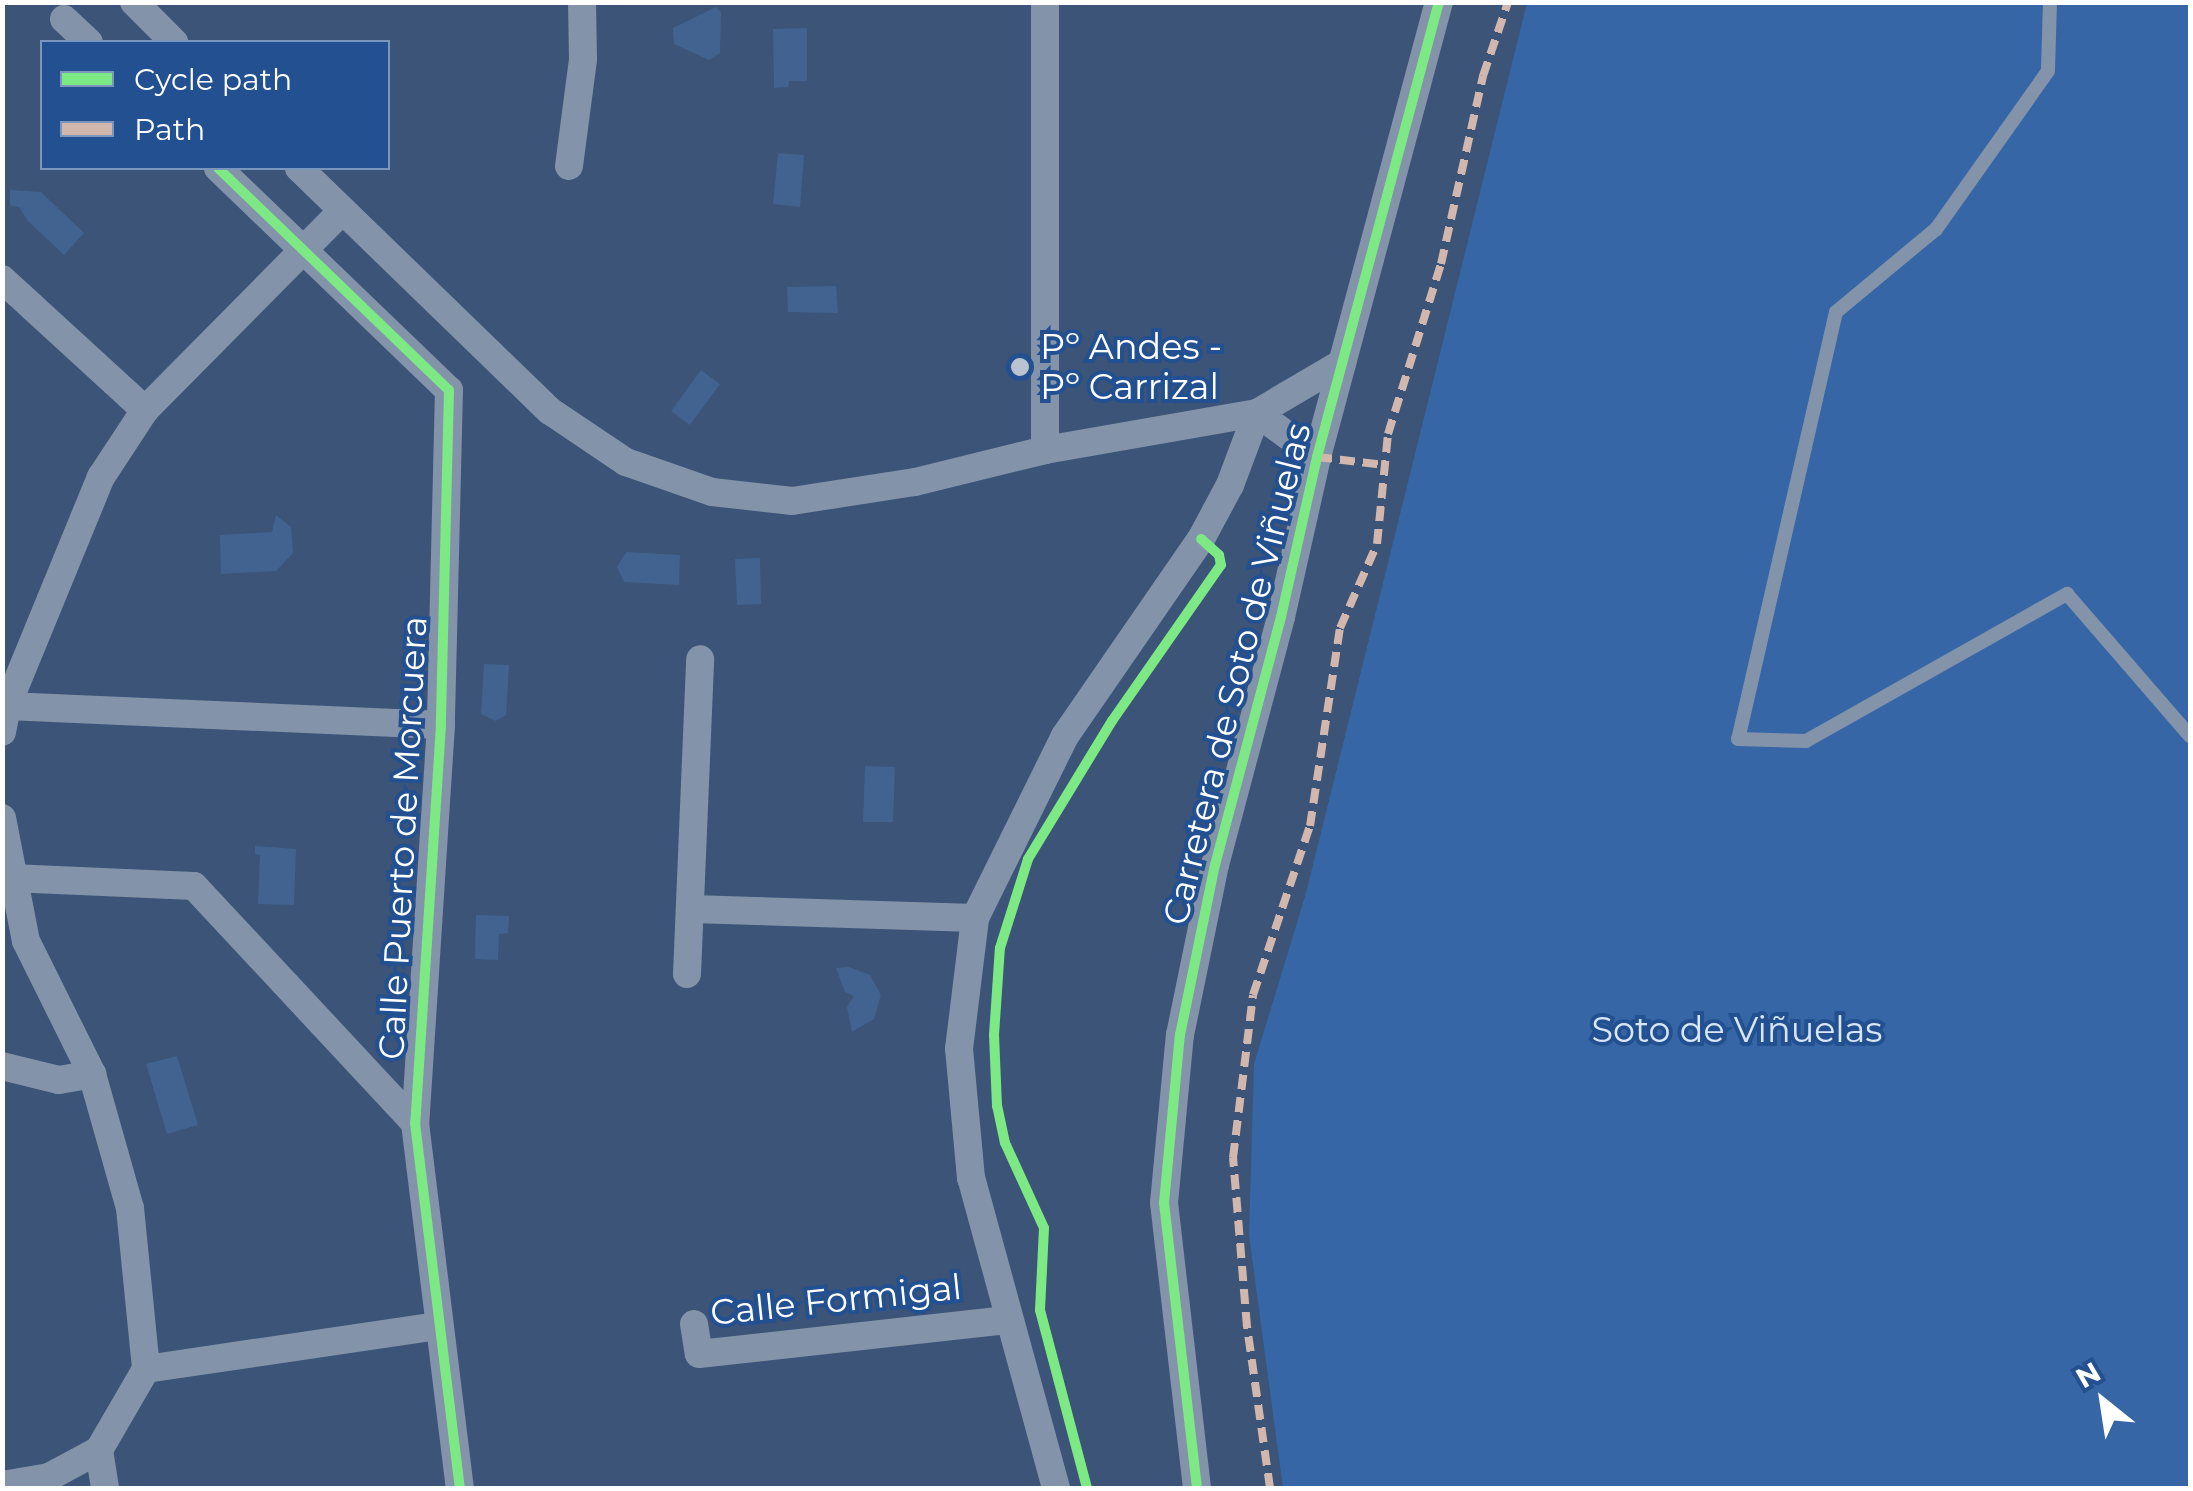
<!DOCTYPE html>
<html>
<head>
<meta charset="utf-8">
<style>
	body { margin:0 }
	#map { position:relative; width:2193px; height:1491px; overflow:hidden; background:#3b5477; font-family:Montserrat,sans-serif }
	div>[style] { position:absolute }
	.green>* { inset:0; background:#3766a6 }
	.water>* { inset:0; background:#42638f }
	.lane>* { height:14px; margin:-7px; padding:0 7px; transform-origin:7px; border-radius:7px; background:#8394aa }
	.street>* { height:28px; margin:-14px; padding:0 14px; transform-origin:14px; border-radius:14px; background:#8394aa }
	.quiet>* { height:8px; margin-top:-4px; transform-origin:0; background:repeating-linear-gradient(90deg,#d1b7ad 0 15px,transparent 0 23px) }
	.cycleway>* { height:10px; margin:-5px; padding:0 5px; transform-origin:5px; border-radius:5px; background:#7ce984 }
	.dots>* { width:28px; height:28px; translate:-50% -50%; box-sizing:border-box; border:5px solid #225090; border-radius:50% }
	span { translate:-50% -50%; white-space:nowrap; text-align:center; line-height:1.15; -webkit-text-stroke:8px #225090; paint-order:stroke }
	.poi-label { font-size:35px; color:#fff }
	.left { translate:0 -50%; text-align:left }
	.street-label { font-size:35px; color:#fff }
	.park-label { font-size:35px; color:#d8e6f9 }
	.frame { position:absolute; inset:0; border:5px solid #fff; pointer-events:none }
	.legend { position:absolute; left:40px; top:40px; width:350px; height:130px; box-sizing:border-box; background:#225090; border:2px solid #7a96bc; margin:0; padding:12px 18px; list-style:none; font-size:30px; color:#fff }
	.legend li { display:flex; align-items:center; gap:20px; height:50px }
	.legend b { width:50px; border:2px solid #7a96bc }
	.north { position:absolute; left:2053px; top:1351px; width:100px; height:100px; -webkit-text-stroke:8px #225090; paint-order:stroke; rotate:330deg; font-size:28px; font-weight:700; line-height:40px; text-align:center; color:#fff }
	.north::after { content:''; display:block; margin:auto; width:35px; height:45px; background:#fff; clip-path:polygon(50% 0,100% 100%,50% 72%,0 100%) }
</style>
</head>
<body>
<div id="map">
	<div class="green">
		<i style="clip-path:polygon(1527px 3px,2190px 3px,2190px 1488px,1283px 1488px,1249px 1235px,1254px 1064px,1306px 893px)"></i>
	</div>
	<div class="water">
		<i style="clip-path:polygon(716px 7px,721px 12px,720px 53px,709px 60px,674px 44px,673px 28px)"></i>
		<i style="clip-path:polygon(807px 28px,807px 81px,789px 81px,788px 87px,774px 88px,773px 29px)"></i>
		<i style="clip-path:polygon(778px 153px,804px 155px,800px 207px,773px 204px)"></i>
		<i style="clip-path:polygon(10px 190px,41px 192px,84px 233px,64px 255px,28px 221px,19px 207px,10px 206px)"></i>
		<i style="clip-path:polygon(836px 286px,838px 313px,788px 312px,787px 287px)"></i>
		<i style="clip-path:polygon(701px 370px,720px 384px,690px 425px,671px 411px)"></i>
		<i style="clip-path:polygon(276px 515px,291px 527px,293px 553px,276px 571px,221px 574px,220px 535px,272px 532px)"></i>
		<i style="clip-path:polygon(626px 552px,680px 555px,679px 585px,624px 582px,617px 567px)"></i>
		<i style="clip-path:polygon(760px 558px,761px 604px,737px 605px,735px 559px)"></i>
		<i style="clip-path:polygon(484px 664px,509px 665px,506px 715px,496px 721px,481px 714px)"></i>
		<i style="clip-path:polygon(865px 766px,895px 767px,893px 822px,863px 822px)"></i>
		<i style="clip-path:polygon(255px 846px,296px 849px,294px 905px,258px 904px,260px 855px,255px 854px)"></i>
		<i style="clip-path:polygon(476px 915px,509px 916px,508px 933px,499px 934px,498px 960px,475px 959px)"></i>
		<i style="clip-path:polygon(849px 967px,870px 975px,881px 995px,874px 1019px,852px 1032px,847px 1007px,854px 996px,845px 992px,836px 968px)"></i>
		<i style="clip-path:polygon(177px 1056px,198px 1125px,167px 1134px,146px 1064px)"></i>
	</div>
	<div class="lane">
		<i style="left:2050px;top:2px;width:69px;rotate:91.7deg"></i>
		<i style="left:2048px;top:71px;width:194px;rotate:125.3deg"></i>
		<i style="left:1936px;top:229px;width:130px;rotate:140.3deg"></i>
		<i style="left:1836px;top:312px;width:438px;rotate:102.9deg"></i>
		<i style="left:1738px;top:739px;width:68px;rotate:1.7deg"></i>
		<i style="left:1806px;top:741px;width:300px;rotate:-29.4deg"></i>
		<i style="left:2067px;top:594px;width:188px;rotate:49.1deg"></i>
	</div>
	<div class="street">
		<i style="left:134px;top:2px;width:57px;rotate:45deg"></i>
		<i style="left:1045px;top:2px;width:448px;rotate:90deg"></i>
		<i style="left:64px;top:19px;width:34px;rotate:43deg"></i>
		<i style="left:569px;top:166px;width:108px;rotate:-82.5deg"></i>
		<i style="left:583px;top:59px;width:57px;rotate:-91deg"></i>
		<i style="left:218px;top:168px;width:320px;rotate:43.9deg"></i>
		<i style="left:449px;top:390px;width:335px;rotate:91.4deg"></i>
		<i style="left:441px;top:725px;width:399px;rotate:93.7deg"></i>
		<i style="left:415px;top:1123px;width:368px;rotate:83deg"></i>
		<i style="left:299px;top:168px;width:349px;rotate:44.1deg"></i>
		<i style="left:550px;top:411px;width:92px;rotate:33.9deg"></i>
		<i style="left:626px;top:462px;width:91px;rotate:19.2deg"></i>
		<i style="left:712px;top:492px;width:81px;rotate:6.4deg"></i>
		<i style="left:792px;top:501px;width:124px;rotate:-8.8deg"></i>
		<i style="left:915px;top:482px;width:134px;rotate:-13.8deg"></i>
		<i style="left:1045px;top:450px;width:215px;rotate:-9.9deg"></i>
		<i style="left:1257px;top:413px;width:99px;rotate:-30.5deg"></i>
		<i style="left:2px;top:279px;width:194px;rotate:42.5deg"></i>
		<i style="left:1257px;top:413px;width:74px;rotate:36.3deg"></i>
		<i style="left:7px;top:706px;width:434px;rotate:2.5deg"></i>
		<i style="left:2px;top:732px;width:26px;rotate:-79deg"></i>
		<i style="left:7px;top:706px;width:248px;rotate:-67.7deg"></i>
		<i style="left:101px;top:477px;width:80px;rotate:-56.7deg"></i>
		<i style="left:145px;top:410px;width:280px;rotate:-45.3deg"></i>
		<i style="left:2px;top:818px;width:125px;rotate:79deg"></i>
		<i style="left:26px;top:941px;width:148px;rotate:63.6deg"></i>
		<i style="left:92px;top:1074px;width:139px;rotate:74.2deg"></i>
		<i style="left:130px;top:1208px;width:162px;rotate:84.3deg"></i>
		<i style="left:146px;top:1369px;width:94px;rotate:120.1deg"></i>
		<i style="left:99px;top:1450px;width:57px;rotate:151.6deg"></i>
		<i style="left:49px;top:1477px;width:48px;rotate:170.3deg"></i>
		<i style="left:11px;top:878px;width:183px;rotate:2.5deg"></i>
		<i style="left:194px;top:886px;width:324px;rotate:47deg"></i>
		<i style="left:692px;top:909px;width:283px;rotate:1.8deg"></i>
		<i style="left:687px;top:974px;width:315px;rotate:-87.6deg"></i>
		<i style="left:2px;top:1066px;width:59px;rotate:13.8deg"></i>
		<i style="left:59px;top:1080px;width:34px;rotate:-10deg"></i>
		<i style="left:694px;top:1324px;width:30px;rotate:81deg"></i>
		<i style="left:699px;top:1354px;width:312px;rotate:-6.3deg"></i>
		<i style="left:146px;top:1369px;width:294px;rotate:-8.4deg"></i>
		<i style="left:99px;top:1450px;width:38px;rotate:81deg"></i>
		<i style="left:1056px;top:1488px;width:321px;rotate:-105.3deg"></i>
		<i style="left:971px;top:1178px;width:130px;rotate:-95.3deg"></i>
		<i style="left:959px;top:1049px;width:132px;rotate:-83deg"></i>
		<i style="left:975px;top:918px;width:203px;rotate:-63.7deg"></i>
		<i style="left:1065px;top:736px;width:239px;rotate:-55.4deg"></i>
		<i style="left:1201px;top:539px;width:61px;rotate:-61.8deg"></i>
		<i style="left:1230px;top:485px;width:77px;rotate:-69.4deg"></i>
		<i style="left:1197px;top:1488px;width:287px;rotate:-96.6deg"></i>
		<i style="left:1164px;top:1203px;width:169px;rotate:-84.6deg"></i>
		<i style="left:1180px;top:1035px;width:174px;rotate:-78.4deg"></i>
		<i style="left:1215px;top:865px;width:257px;rotate:-75.1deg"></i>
		<i style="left:1281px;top:617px;width:164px;rotate:-77.3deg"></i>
		<i style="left:1317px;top:457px;width:471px;rotate:-75deg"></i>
	</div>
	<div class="quiet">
		<i style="left:1317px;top:457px;width:68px;rotate:6.7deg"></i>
		<i style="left:1270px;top:1488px;width:163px;rotate:-98.1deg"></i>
		<i style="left:1247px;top:1327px;width:170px;rotate:-94.7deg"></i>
		<i style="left:1233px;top:1158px;width:164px;rotate:-83deg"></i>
		<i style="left:1253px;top:995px;width:178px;rotate:-71.4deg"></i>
		<i style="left:1310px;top:826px;width:200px;rotate:-81.4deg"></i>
		<i style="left:1340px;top:628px;width:92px;rotate:-66.2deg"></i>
		<i style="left:1377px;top:544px;width:111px;rotate:-84.3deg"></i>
		<i style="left:1388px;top:434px;width:178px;rotate:-72.7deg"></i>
		<i style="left:1441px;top:264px;width:193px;rotate:-77.4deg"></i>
		<i style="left:1483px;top:76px;width:78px;rotate:-71.3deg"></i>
	</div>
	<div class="cycleway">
		<i style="left:218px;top:168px;width:320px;rotate:43.9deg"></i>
		<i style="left:449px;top:390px;width:335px;rotate:91.4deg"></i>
		<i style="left:441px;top:725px;width:399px;rotate:93.7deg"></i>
		<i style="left:415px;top:1123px;width:368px;rotate:83deg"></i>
		<i style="left:1087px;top:1488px;width:184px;rotate:-104.8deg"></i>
		<i style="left:1040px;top:1310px;width:82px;rotate:-87.2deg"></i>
		<i style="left:1044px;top:1228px;width:94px;rotate:-114.6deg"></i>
		<i style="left:1005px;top:1143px;width:38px;rotate:-102deg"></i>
		<i style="left:997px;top:1106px;width:71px;rotate:-92.4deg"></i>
		<i style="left:994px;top:1035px;width:87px;rotate:-86.1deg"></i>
		<i style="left:1000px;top:948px;width:93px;rotate:-72.5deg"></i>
		<i style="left:1028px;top:859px;width:162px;rotate:-58.7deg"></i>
		<i style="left:1112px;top:721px;width:190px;rotate:-55.1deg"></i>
		<i style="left:1221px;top:565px;width:10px;rotate:-101deg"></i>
		<i style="left:1219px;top:555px;width:24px;rotate:-138deg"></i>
		<i style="left:1197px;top:1488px;width:287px;rotate:-96.6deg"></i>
		<i style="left:1164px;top:1203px;width:169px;rotate:-84.6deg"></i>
		<i style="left:1180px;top:1035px;width:174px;rotate:-78.4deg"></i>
		<i style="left:1215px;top:865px;width:257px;rotate:-75.1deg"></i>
		<i style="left:1281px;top:617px;width:164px;rotate:-77.3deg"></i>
		<i style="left:1317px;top:457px;width:471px;rotate:-75deg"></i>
	</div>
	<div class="dots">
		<i style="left:1020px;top:367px;background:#bac3cf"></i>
	</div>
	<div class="poi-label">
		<span class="left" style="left:1040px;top:367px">Pº Andes -<br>Pº Carrizal</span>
	</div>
	<div class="street-label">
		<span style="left:1237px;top:674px;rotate:-76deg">Carretera de Soto de Viñuelas</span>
		<span style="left:403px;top:838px;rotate:-87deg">Calle Puerto de Morcuera</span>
		<span style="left:836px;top:1300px;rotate:-6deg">Calle Formigal</span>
	</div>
	<div class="park-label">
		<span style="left:1737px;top:1030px">Soto de Viñuelas</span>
	</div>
	<div class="frame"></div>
	<ul class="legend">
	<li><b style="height:12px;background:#7ce984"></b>Cycle path</li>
	<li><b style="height:12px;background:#d1b7ad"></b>Path</li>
	</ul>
	<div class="north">N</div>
</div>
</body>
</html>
